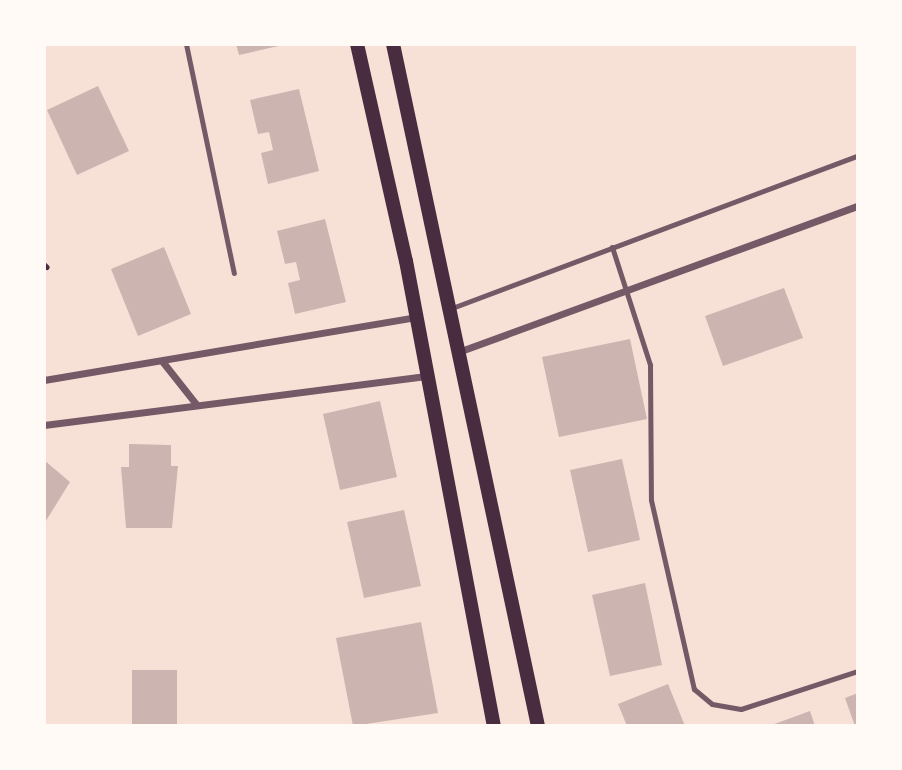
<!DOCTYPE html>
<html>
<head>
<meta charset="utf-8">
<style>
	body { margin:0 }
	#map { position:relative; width:902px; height:770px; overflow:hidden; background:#f7e1d7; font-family:"PT Sans Narrow",sans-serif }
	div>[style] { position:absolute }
	.building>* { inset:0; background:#ccb4b1 }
	.path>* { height:4.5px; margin:-2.25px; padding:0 2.25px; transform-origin:2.25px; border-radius:2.25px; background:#4a2c40 }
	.service>* { height:5px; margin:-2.5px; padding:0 2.5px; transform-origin:2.5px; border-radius:2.5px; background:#755966 }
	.minor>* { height:7px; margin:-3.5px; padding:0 3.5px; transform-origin:3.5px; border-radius:3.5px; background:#755966 }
	.secondary>* { height:14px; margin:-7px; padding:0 7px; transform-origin:7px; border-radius:7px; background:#4a2c40 }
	span { translate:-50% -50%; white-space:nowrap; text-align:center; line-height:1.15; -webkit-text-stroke:5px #fffaf5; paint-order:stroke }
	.frame { position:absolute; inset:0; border:46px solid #fffaf5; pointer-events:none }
</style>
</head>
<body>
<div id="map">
	<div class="building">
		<i style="clip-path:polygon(236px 44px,283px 44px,283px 45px,239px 55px)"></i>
		<i style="clip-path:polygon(98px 86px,129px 151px,77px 175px,47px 110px)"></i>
		<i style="clip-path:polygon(299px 89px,319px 171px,268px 184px,261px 153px,273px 150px,269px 132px,258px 134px,250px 100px)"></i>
		<i style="clip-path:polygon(325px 219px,346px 302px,295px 314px,288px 283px,300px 280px,296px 262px,285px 264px,277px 231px)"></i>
		<i style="clip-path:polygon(164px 247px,191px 314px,138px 336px,111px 269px)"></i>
		<i style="clip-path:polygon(784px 288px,803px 338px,723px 366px,705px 316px)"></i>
		<i style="clip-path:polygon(630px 339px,647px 419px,559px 437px,542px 357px)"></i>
		<i style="clip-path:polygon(380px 401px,397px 477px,340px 490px,323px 414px)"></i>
		<i style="clip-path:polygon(129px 444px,171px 445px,171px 466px,178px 466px,172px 528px,126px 528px,121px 467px,129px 467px)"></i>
		<i style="clip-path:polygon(622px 459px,640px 540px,588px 552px,570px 470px)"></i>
		<i style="clip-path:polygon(44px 460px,70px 482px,44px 524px)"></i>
		<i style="clip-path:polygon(404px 510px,421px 586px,364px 598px,347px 522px)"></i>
		<i style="clip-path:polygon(645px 583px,662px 665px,610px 676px,592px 595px)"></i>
		<i style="clip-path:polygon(421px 622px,438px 713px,353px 726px,336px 638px)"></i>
		<i style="clip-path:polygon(132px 670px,177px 670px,177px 726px,132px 726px)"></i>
		<i style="clip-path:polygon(668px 684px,685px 726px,627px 726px,618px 704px)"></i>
		<i style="clip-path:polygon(858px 693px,858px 726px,855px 726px,845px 698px)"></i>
		<i style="clip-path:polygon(810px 711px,815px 726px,769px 726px)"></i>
	</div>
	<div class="path">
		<i style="left:44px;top:264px;width:4px;rotate:45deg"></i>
	</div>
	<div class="service">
		<i style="left:186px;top:44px;width:234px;rotate:78.2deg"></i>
		<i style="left:612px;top:247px;width:124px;rotate:72.1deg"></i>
		<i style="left:650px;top:365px;width:135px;rotate:89.6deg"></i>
		<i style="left:651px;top:500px;width:194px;rotate:77.2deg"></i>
		<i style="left:694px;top:689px;width:23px;rotate:40deg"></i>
		<i style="left:712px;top:704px;width:29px;rotate:10deg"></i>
		<i style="left:741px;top:709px;width:123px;rotate:-18deg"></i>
		<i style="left:452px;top:308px;width:434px;rotate:-20.6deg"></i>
	</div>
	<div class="minor">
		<i style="left:458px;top:352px;width:426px;rotate:-20.1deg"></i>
		<i style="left:162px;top:361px;width:55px;rotate:51.7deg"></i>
		<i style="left:44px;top:380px;width:377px;rotate:-9.6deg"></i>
		<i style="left:44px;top:425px;width:387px;rotate:-7.3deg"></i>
	</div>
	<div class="secondary">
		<i style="left:357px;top:44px;width:222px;rotate:77.3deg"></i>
		<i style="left:406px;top:261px;width:473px;rotate:79.3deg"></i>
		<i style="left:393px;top:44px;width:697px;rotate:78deg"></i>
	</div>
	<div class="frame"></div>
</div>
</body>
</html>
